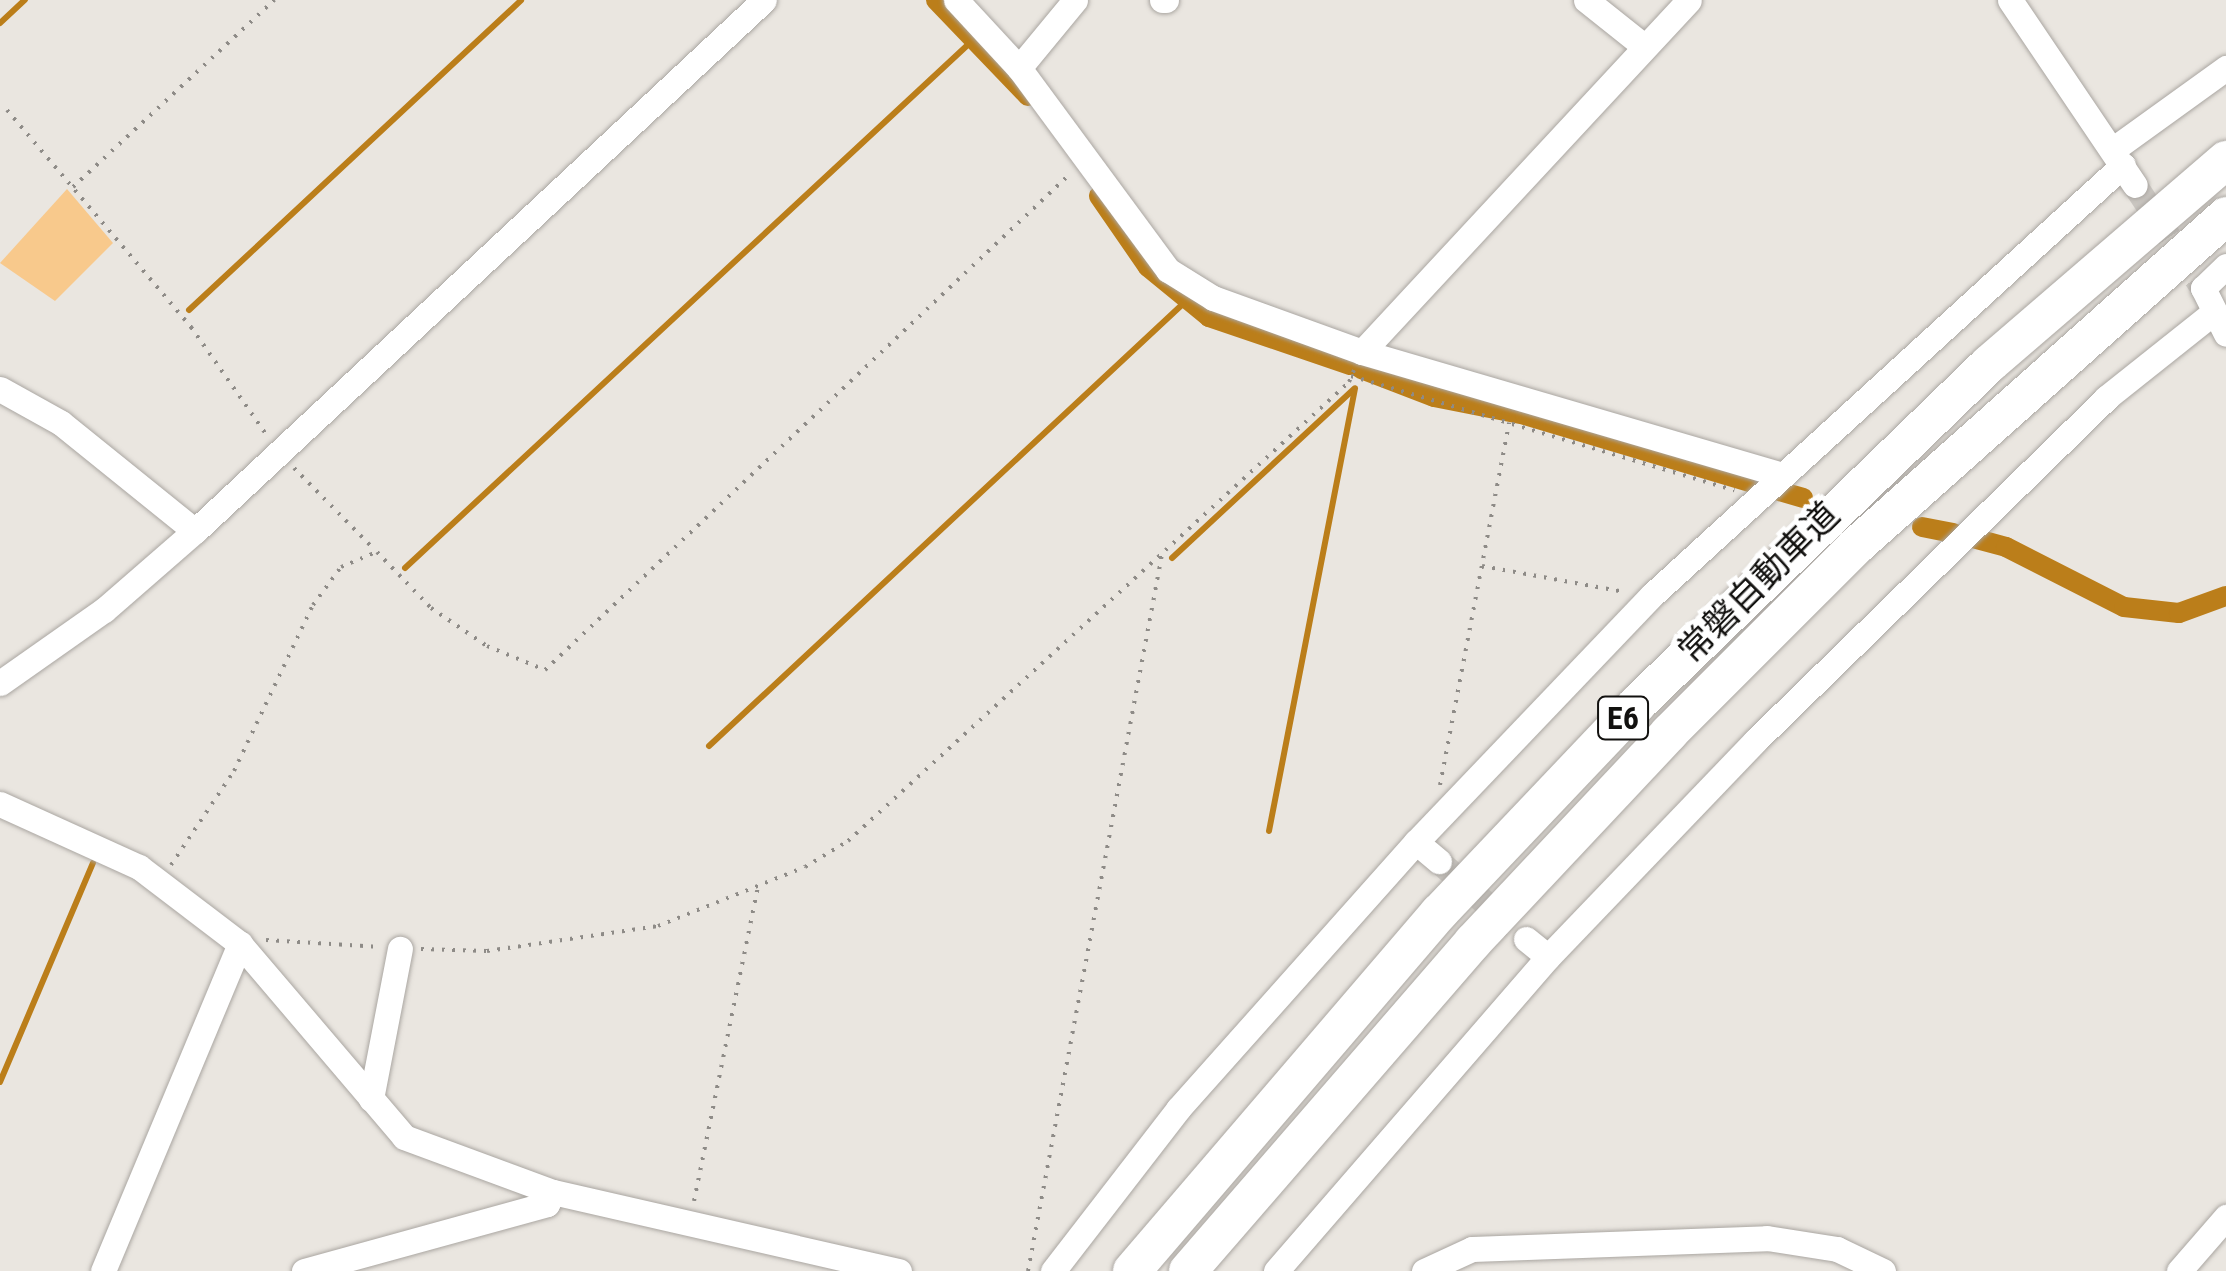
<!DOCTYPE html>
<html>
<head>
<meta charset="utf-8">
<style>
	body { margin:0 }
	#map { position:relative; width:2226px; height:1271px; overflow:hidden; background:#eae6e0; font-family:"Roboto Condensed","Noto Sans JP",sans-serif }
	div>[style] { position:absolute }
	.green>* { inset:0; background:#f8c98c }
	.stream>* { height:6px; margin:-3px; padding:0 3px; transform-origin:3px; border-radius:3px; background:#bb7e1a }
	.canal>* { height:20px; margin:-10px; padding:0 10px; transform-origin:10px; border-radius:10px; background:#bb7e1a }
	.minor-tunnel>* { height:25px; margin-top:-12.5px; transform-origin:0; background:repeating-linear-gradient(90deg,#cac6c1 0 25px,transparent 0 37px) }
	.path>* { height:4px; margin-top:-2px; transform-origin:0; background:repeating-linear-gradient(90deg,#8e8b87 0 2.5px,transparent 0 10.5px) }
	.roads { filter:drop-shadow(0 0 2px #aaa6a1) drop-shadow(0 0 2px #aaa6a1) }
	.minor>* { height:25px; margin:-12.5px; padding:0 12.5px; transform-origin:12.5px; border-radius:12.5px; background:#fff }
	.highway>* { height:38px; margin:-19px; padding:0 19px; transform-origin:19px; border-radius:19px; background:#fff }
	span { translate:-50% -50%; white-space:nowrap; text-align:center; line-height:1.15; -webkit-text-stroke:9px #fff; paint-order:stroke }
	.shield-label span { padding:2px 8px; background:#fff; border:2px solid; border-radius:8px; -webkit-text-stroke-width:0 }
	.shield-label { font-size:32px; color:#12110f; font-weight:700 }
	.street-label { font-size:35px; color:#12110f }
</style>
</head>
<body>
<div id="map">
	<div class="green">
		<i style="clip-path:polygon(67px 189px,113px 243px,55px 301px,0 263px)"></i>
	</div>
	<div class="stream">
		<i style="left:0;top:23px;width:34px;rotate:-43deg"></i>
		<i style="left:189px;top:310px;width:454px;rotate:-43deg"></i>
		<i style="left:1172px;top:558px;width:248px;rotate:-42.9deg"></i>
		<i style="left:405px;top:568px;width:777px;rotate:-42.91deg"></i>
		<i style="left:709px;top:746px;width:652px;rotate:-43.01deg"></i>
		<i style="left:1269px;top:831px;width:451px;rotate:-79deg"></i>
		<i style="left:0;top:1082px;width:238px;rotate:-67deg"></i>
	</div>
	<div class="canal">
		<i style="left:936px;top:0;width:133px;rotate:46.2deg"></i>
		<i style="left:1099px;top:196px;width:86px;rotate:55.4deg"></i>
		<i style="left:1148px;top:267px;width:79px;rotate:39.3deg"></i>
		<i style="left:1209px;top:317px;width:149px;rotate:18.8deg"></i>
		<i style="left:1361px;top:369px;width:78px;rotate:21deg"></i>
		<i style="left:1434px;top:397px;width:93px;rotate:11.2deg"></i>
		<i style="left:1525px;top:415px;width:241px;rotate:16.6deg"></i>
		<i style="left:1779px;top:491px;width:25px;rotate:16deg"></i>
		<i style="left:1922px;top:527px;width:32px;rotate:11deg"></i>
		<i style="left:1973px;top:538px;width:34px;rotate:15deg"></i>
		<i style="left:2006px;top:547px;width:132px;rotate:27deg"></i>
		<i style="left:2124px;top:607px;width:55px;rotate:6.2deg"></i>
		<i style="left:2179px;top:613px;width:50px;rotate:-19.9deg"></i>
	</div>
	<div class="minor-tunnel">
		<i style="left:2135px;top:185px;width:123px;rotate:56.6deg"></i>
		<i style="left:1439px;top:861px;width:117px;rotate:41.9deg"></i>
	</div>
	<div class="path">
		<i style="left:7px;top:110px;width:285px;rotate:49.7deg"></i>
		<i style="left:191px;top:327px;width:131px;rotate:55deg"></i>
		<i style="left:73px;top:187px;width:275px;rotate:-42.9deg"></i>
		<i style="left:1351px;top:376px;width:400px;rotate:16.6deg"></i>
		<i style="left:294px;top:468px;width:115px;rotate:45.4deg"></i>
		<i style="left:1482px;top:566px;width:145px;rotate:10.3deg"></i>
		<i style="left:1440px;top:785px;width:369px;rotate:-79.2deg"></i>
		<i style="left:171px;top:865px;width:113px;rotate:-56.2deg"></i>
		<i style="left:234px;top:771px;width:184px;rotate:-64.6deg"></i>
		<i style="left:313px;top:605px;width:47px;rotate:-53.6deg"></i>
		<i style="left:341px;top:567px;width:39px;rotate:-23deg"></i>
		<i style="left:377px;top:552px;width:78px;rotate:46deg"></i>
		<i style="left:431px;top:608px;width:68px;rotate:34.2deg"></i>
		<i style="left:487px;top:646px;width:63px;rotate:22.5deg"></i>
		<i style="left:545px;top:670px;width:724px;rotate:-43.38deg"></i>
		<i style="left:266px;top:940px;width:115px;rotate:3.5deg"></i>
		<i style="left:421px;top:949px;width:66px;rotate:1.7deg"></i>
		<i style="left:487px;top:951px;width:173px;rotate:-8.3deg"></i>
		<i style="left:658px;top:926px;width:158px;rotate:-21.9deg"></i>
		<i style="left:805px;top:867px;width:50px;rotate:-31.2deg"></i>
		<i style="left:848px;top:841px;width:679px;rotate:-42.49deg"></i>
		<i style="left:1349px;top:382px;width:13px;rotate:-67deg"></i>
		<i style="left:694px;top:1201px;width:320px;rotate:-78.5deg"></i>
		<i style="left:1028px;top:1271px;width:729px;rotate:-79.41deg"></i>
	</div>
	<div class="roads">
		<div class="minor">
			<i style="left:956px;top:0;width:93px;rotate:47.2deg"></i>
			<i style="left:1019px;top:68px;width:251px;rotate:53.6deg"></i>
			<i style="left:1168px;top:270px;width:53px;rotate:31.9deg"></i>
			<i style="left:1213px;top:298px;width:158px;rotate:19.9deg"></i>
			<i style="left:1362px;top:352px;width:438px;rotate:16.3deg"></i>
			<i style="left:1162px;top:0;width:4px"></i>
			<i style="left:1586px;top:0;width:75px;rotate:38.5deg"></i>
			<i style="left:2010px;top:0;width:223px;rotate:56deg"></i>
			<i style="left:1019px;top:68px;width:88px;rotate:-50.5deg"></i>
			<i style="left:2115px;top:148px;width:137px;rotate:-35.8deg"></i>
			<i style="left:2226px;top:266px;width:32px;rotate:136deg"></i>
			<i style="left:2203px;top:288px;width:51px;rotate:63.4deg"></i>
			<i style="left:1362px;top:352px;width:480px;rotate:-47.1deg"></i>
			<i style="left:0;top:389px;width:70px;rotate:29.1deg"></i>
			<i style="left:61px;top:423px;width:172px;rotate:38.9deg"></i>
			<i style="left:0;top:683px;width:127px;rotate:-35.1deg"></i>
			<i style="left:104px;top:610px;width:121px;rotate:-41deg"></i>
			<i style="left:195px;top:531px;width:778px;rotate:-43.02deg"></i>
			<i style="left:0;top:804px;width:153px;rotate:24.4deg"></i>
			<i style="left:139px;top:867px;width:127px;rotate:37.3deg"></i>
			<i style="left:240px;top:944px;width:253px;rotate:49.6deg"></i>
			<i style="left:404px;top:1137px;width:159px;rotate:20.3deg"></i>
			<i style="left:553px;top:1192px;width:355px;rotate:12.9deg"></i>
			<i style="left:1416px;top:842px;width:30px;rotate:40deg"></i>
			<i style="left:1526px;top:939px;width:28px;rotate:39deg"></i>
			<i style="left:371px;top:1099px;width:153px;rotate:-79.1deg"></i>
			<i style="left:103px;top:1271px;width:355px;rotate:-67.3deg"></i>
			<i style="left:304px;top:1271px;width:252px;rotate:-15.4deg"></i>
			<i style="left:547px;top:1204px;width:13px;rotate:-63deg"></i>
			<i style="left:1053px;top:1271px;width:205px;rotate:-52.3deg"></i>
			<i style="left:1178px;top:1109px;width:358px;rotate:-48.3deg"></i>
			<i style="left:1416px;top:842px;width:340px;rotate:-46.3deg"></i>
			<i style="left:1651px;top:596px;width:639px;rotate:-42.4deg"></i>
			<i style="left:1276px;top:1271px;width:415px;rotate:-49.1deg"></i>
			<i style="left:1548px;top:957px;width:299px;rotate:-46.2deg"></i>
			<i style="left:1755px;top:741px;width:491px;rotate:-44.3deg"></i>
			<i style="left:2106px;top:398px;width:138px;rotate:-38.5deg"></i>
			<i style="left:1424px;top:1271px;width:53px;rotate:-24.6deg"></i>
			<i style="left:1472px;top:1249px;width:295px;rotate:-2.1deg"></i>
			<i style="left:1767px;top:1238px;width:71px;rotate:8.9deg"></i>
			<i style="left:1837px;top:1249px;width:51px;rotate:25.6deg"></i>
			<i style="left:2179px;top:1271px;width:72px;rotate:-49deg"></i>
		</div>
		<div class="highway">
			<i style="left:1132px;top:1271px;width:472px;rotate:-49.4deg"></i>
			<i style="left:1439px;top:913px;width:288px;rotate:-46.5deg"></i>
			<i style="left:1637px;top:704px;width:489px;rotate:-44deg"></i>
			<i style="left:1989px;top:364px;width:313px;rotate:-40.7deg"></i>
			<i style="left:1188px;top:1271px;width:435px;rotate:-49.1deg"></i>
			<i style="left:1473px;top:942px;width:287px;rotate:-46.8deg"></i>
			<i style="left:1669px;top:733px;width:264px;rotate:-45deg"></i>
			<i style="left:1856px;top:546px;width:496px;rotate:-41.7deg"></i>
		</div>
	</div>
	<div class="shield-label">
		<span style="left:1623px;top:718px">E6</span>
	</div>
	<div class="street-label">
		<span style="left:1759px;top:583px;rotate:-45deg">常磐自動車道</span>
	</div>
</div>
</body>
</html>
